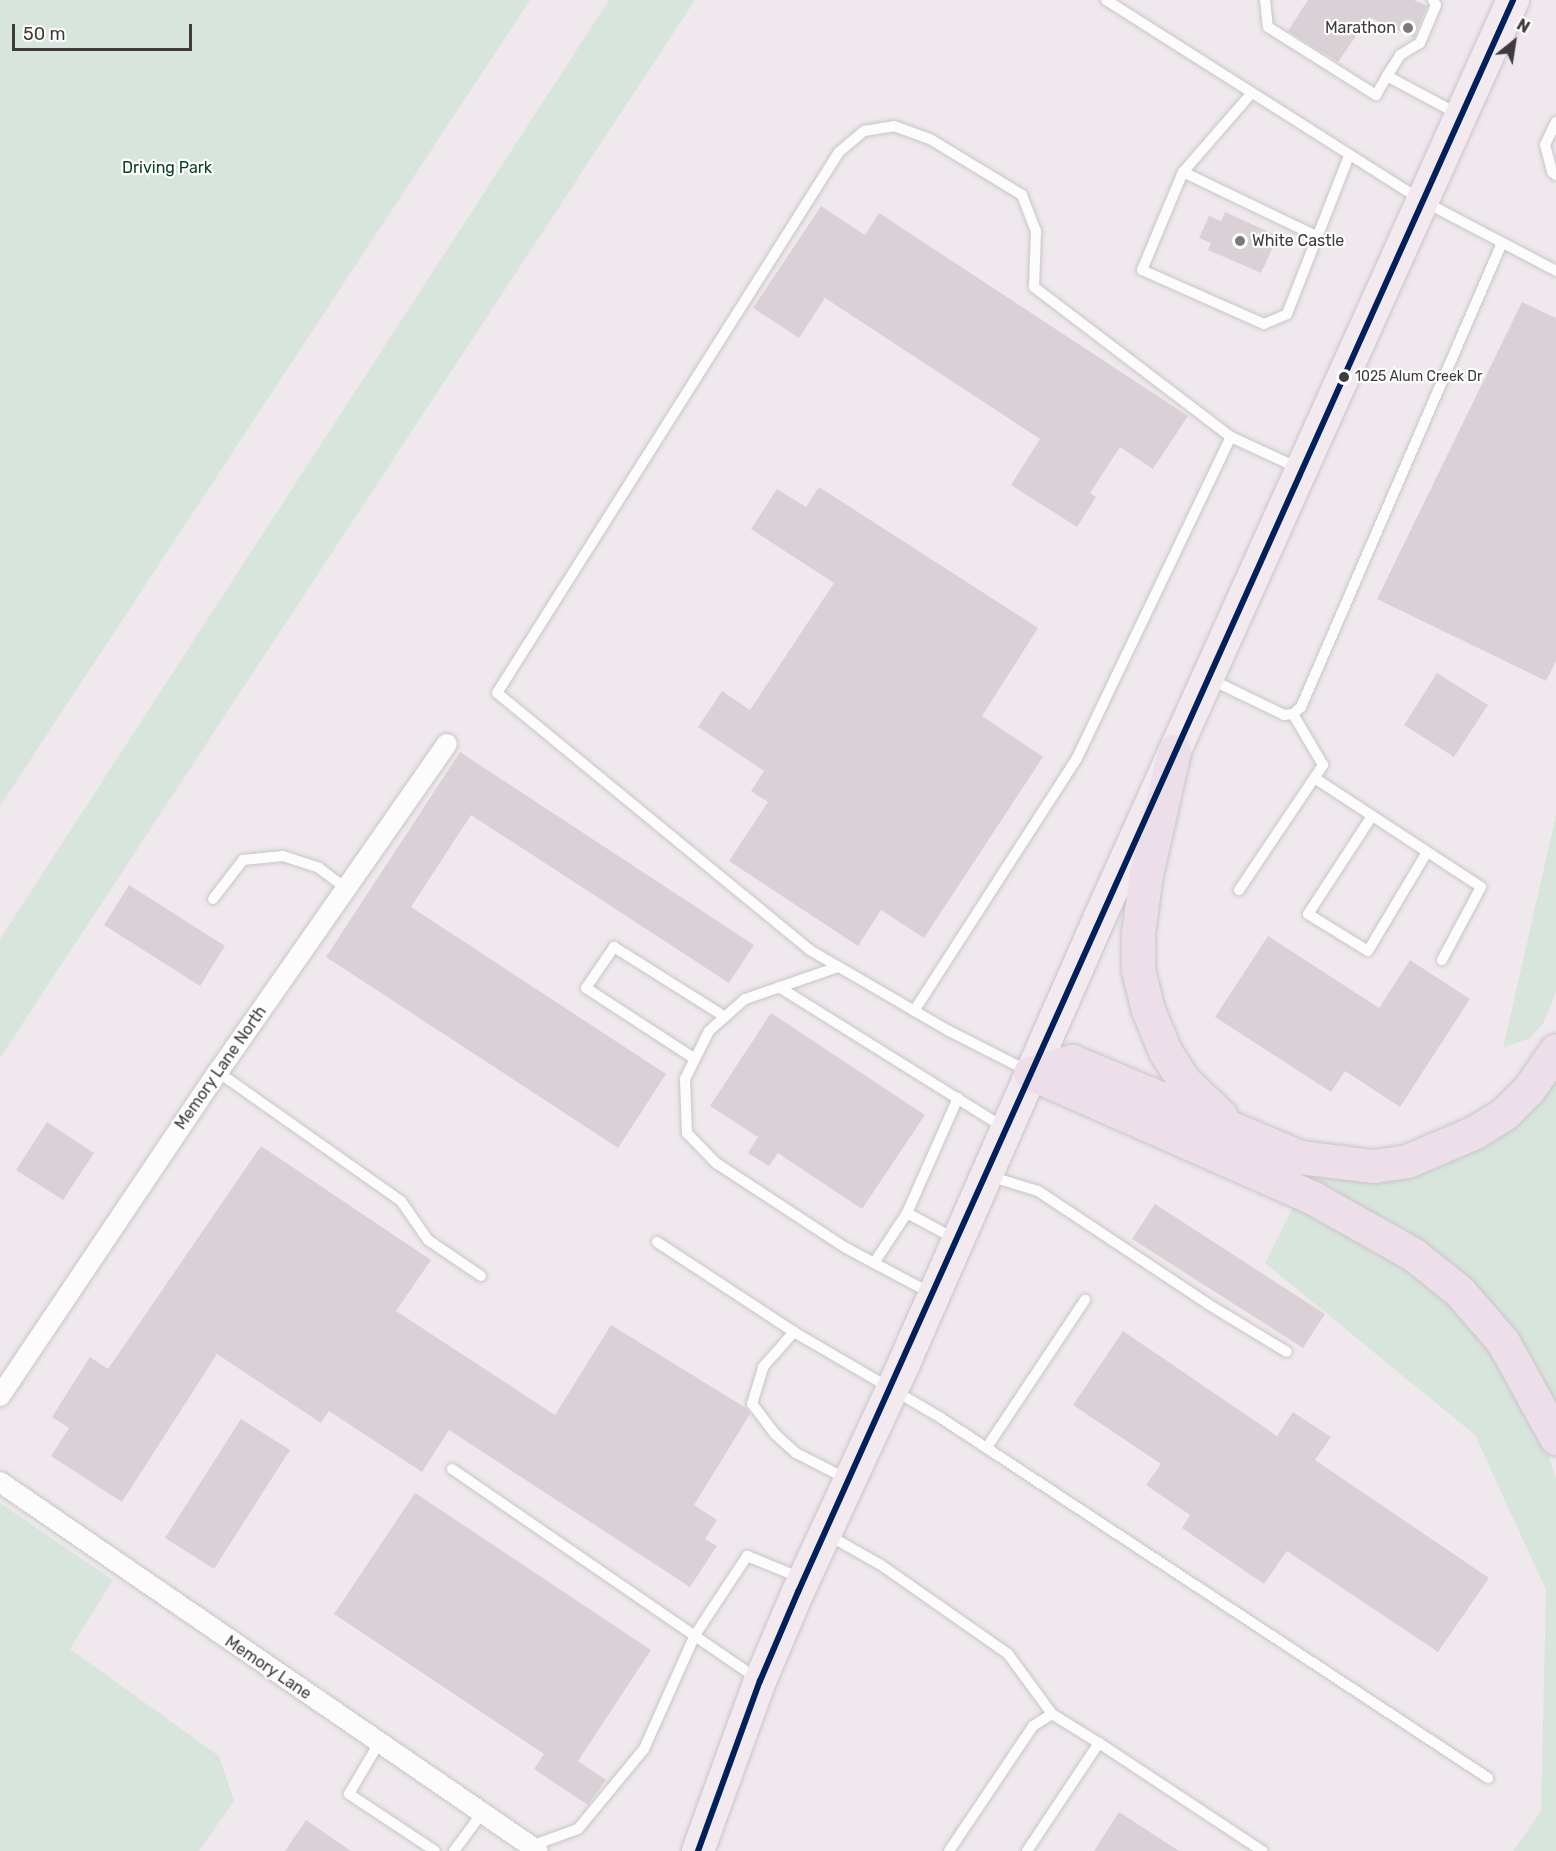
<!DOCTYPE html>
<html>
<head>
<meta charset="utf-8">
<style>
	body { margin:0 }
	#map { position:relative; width:1556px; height:1851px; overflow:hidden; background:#efe9ed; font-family:Rubik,sans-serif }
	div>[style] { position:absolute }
	.green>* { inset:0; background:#d8e5dd }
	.building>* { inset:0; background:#dad1d6 }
	.roads { filter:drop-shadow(0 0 2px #c9c5c8) drop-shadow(0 0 2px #c9c5c8) }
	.service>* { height:10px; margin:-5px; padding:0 5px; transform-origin:5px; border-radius:5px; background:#fdfcfc }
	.minor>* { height:20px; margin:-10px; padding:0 10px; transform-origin:10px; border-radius:10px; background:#fdfcfc }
	.primary>* { height:32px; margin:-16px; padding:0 16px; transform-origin:16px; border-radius:16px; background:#f3eaf0 }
	.motorway>* { height:33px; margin:-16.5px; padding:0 16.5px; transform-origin:16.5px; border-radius:16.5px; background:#ecdfe9 }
	.bus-1>* { height:6px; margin:-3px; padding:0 3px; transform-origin:3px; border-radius:3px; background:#00205b }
	.dots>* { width:16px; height:16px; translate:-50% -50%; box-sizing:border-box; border:3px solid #fff; border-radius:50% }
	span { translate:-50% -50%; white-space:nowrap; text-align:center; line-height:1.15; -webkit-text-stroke:4.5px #fff; paint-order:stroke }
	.bus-label { font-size:14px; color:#3f3a3d }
	.left { translate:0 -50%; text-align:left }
	.poi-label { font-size:16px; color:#3f3a3d }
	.right { translate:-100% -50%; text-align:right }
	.park-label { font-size:16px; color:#0a4227 }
	.street-label { font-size:16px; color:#3f3a3d }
	.north { position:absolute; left:1484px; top:12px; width:60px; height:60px; -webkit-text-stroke:4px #fff; paint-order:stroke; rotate:30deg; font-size:16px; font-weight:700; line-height:24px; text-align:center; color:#3f3a3d }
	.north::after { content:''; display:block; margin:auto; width:21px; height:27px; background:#3f3a3d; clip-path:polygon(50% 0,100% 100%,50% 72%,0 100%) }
	.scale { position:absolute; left:12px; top:24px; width:180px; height:27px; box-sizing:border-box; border:3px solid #3f3a3d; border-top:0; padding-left:8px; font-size:18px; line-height:21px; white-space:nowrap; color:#3f3a3d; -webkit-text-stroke:4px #fff; paint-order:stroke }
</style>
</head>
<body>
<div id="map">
	<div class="green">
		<i style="clip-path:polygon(0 0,530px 0,0 806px)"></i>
		<i style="clip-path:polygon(609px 0,695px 0,0 1058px,0 939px)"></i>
		<i style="clip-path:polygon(1556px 815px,1556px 992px,1544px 1022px,1530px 1038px,1503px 1048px)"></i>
		<i style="clip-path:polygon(1556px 1074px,1556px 1406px,1488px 1298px,1455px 1267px,1403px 1229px,1307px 1179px,1311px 1171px,1388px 1176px)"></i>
		<i style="clip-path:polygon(1294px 1205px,1421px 1273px,1481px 1339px,1516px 1390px,1549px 1457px,1556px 1479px,1556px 1851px,1513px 1851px,1541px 1811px,1546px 1590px,1475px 1435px,1265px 1263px)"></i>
		<i style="clip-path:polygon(0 1503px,113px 1580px,70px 1649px,219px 1756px,234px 1801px,199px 1851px,0 1851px)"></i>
	</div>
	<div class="building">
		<i style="clip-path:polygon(1308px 0,1414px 0,1427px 6px,1414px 38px,1369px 17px,1338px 62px,1288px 31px)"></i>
		<i style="clip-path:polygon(821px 206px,865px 235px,879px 213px,1188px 416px,1153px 469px,1120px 447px,1090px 493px,1096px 497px,1077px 527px,1011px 485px,1040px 439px,825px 298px,799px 338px,753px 308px)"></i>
		<i style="clip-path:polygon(1225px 212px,1278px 236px,1261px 273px,1208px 250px,1211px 243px,1199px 238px,1209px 216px,1221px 221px)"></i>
		<i style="clip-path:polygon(1522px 302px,1556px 318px,1556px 661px,1546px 681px,1377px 599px)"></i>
		<i style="clip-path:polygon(819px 487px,1038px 628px,982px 716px,1043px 757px,924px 938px,881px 910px,858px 946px,729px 861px,768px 802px,751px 791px,764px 771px,698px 727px,722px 691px,750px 710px,834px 583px,751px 529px,777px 489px,806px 507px)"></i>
		<i style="clip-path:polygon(1437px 673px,1488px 705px,1454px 757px,1404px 725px)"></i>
		<i style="clip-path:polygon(460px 752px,754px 945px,729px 983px,471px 815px,411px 907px,666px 1074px,618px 1148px,326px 957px)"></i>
		<i style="clip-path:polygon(129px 885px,225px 946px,200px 986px,104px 925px)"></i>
		<i style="clip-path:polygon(1268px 936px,1379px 1008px,1410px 960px,1470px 999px,1400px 1107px,1345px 1071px,1331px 1092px,1215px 1017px)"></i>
		<i style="clip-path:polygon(771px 1013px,925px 1115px,862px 1209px,778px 1153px,769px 1166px,748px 1153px,758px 1137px,710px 1106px)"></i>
		<i style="clip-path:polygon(47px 1122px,94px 1153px,63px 1200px,16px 1170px)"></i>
		<i style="clip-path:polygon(261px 1146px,431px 1260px,396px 1311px,555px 1415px,611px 1325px,746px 1408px,750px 1414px,694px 1505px,717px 1520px,705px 1539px,717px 1546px,690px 1587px,449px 1430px,422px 1472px,329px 1411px,321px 1423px,217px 1354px,122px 1502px,51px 1456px,69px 1428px,52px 1417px,90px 1357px,108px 1369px)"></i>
		<i style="clip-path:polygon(1155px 1204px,1325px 1314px,1303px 1348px,1132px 1239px)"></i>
		<i style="clip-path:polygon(1123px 1331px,1277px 1436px,1293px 1412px,1331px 1437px,1315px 1460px,1489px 1578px,1438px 1652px,1287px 1551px,1264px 1584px,1182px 1528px,1190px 1515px,1146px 1485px,1161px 1464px,1073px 1405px)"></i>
		<i style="clip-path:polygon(241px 1419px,290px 1450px,214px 1569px,165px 1538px)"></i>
		<i style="clip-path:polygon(415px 1493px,651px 1650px,578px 1761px,606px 1780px,588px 1805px,534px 1769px,544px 1754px,334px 1614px)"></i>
		<i style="clip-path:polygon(1119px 1812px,1179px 1851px,1094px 1851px)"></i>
		<i style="clip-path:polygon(306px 1820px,351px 1851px,285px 1851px)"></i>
	</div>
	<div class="roads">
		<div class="service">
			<i style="left:1106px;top:0;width:373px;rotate:32.4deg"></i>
			<i style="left:1421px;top:200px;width:153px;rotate:27.7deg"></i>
			<i style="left:1265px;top:0;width:27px;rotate:84deg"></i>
			<i style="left:1268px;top:27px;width:128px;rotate:32.2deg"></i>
			<i style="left:1376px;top:95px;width:22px;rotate:-60deg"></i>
			<i style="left:1387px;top:76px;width:81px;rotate:28.2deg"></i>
			<i style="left:1387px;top:76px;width:25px;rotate:-58deg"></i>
			<i style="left:1400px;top:55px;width:23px;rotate:-31deg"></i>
			<i style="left:1420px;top:43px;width:41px;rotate:-67.2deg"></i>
			<i style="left:1436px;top:5px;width:6px;rotate:-121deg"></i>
			<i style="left:1250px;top:95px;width:102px;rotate:131deg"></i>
			<i style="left:1183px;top:172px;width:106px;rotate:112.7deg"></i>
			<i style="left:1142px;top:270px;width:133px;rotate:23.9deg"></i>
			<i style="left:1264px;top:324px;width:25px;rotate:-23deg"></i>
			<i style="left:1287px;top:314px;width:170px;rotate:-68.6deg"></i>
			<i style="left:1556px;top:122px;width:25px;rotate:116deg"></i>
			<i style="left:1545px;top:145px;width:28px;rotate:75deg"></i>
			<i style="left:1552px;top:172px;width:5px;rotate:37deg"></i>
			<i style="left:1183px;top:172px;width:150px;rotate:25.7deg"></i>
			<i style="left:1210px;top:679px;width:82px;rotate:25.9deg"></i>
			<i style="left:1284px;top:715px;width:9px;rotate:-6deg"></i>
			<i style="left:1293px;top:714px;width:11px;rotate:-41deg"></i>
			<i style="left:1301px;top:707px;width:506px;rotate:-66.58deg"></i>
			<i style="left:1316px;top:779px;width:197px;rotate:33.2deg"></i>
			<i style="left:1481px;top:887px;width:83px;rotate:118.1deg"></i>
			<i style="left:1372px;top:816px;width:117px;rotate:123.1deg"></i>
			<i style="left:1308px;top:914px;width:70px;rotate:31.7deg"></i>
			<i style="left:1368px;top:951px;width:115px;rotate:-59.2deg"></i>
			<i style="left:1239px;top:890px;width:151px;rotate:-56.1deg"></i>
			<i style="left:1323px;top:765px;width:59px;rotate:-120.5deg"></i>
			<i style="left:213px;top:899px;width:49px;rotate:-52.4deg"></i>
			<i style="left:243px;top:860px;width:40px;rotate:-5.7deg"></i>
			<i style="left:283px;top:856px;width:38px;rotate:18deg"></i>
			<i style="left:319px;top:868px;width:36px;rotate:37deg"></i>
			<i style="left:838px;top:967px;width:98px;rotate:161deg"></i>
			<i style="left:745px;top:999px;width:48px;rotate:138.4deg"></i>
			<i style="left:709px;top:1031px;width:54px;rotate:116.6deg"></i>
			<i style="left:685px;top:1079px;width:54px;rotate:87.9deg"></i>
			<i style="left:687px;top:1133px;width:42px;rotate:46deg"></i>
			<i style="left:716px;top:1163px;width:155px;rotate:33.2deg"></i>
			<i style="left:846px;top:1248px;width:98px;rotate:28.1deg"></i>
			<i style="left:779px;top:987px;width:266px;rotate:32deg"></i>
			<i style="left:914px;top:1011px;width:301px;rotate:-57.2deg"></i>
			<i style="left:1077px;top:758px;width:356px;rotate:-64.4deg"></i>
			<i style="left:1231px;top:437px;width:74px;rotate:24.8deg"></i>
			<i style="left:695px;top:1059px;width:130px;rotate:-146.9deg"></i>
			<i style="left:586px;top:988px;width:50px;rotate:-55.7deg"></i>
			<i style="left:614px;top:947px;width:131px;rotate:32.2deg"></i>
			<i style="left:1028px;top:1071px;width:89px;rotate:-153.1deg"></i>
			<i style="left:949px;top:1031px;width:161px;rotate:-149.8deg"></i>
			<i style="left:810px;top:950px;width:405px;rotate:-140.6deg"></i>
			<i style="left:497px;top:693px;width:640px;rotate:-57.7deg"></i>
			<i style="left:839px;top:152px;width:33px;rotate:-40deg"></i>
			<i style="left:864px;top:131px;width:30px;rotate:-9deg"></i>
			<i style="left:894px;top:126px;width:38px;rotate:20deg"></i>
			<i style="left:930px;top:139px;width:108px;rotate:31.3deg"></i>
			<i style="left:1022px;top:195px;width:39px;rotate:69deg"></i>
			<i style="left:1036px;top:231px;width:56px;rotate:92deg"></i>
			<i style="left:1034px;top:287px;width:248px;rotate:37.3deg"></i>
			<i style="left:218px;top:1072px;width:224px;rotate:35.2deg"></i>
			<i style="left:401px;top:1201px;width:47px;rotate:55.3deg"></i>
			<i style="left:428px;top:1240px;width:64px;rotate:34.2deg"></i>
			<i style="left:989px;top:1176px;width:51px;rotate:17deg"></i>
			<i style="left:1038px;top:1191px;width:204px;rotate:33.6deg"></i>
			<i style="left:1208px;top:1304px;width:92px;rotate:31.3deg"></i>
			<i style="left:907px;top:1213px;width:126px;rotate:-66.1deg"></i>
			<i style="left:657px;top:1242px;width:164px;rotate:33.3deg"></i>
			<i style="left:874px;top:1263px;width:60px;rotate:-56.6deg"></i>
			<i style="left:907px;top:1213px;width:55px;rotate:28.4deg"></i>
			<i style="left:987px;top:1447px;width:177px;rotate:-56.3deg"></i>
			<i style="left:452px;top:1469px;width:370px;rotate:34.5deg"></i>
			<i style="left:847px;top:1479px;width:57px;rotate:-153deg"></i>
			<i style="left:796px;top:1453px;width:28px;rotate:-138deg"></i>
			<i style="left:775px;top:1434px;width:38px;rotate:-127deg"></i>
			<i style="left:752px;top:1404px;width:39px;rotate:-73deg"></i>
			<i style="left:763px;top:1367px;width:47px;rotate:-48.5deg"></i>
			<i style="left:794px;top:1332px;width:170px;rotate:30.3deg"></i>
			<i style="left:941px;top:1418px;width:655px;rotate:33.35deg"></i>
			<i style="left:828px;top:1535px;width:61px;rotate:29.5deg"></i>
			<i style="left:881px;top:1565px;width:155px;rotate:35deg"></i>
			<i style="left:1008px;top:1654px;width:74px;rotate:53.7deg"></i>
			<i style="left:379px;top:1743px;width:59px;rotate:120.5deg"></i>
			<i style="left:349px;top:1794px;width:103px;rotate:33.5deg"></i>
			<i style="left:531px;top:1846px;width:50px;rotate:-19.9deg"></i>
			<i style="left:578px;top:1829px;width:104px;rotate:-50.5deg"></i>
			<i style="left:644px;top:1749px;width:125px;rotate:-65.9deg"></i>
			<i style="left:695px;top:1635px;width:95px;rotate:-56.6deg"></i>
			<i style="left:747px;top:1556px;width:58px;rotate:22.2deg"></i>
			<i style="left:454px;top:1851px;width:47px;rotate:-53.6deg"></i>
			<i style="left:949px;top:1851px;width:151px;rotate:-56.1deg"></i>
			<i style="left:1033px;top:1726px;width:22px;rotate:-32deg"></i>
			<i style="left:1052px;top:1714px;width:55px;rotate:31.7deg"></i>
			<i style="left:1027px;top:1851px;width:130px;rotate:-56.3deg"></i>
			<i style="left:1099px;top:1743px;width:196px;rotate:33.5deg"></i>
		</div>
		<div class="minor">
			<i style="left:0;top:1396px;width:391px;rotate:-56.1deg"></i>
			<i style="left:218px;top:1072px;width:400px;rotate:-55.1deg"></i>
			<i style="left:0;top:1482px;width:652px;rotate:34.45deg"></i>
		</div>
		<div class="primary">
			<i style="left:698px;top:1851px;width:181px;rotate:-70deg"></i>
			<i style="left:760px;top:1681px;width:97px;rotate:-66.9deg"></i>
			<i style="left:798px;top:1592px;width:255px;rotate:-65.1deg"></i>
			<i style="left:905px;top:1361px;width:483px;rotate:-66.3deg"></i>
			<i style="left:1099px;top:919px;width:1008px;rotate:-65.75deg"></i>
		</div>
		<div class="motorway">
			<i style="left:1174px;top:751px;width:126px;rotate:102.8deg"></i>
			<i style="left:1146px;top:874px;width:60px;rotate:97.7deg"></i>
			<i style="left:1138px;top:933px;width:37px;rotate:90deg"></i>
			<i style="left:1138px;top:970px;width:41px;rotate:76deg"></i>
			<i style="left:1148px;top:1010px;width:44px;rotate:67.5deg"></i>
			<i style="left:1165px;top:1051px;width:34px;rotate:58deg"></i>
			<i style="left:1183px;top:1080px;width:52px;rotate:43.5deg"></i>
			<i style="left:1030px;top:1073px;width:309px;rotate:23.8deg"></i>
			<i style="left:1313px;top:1198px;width:116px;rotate:29.4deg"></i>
			<i style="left:1414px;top:1255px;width:59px;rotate:38.8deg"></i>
			<i style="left:1460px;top:1292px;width:66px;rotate:49.3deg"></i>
			<i style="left:1503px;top:1342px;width:110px;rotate:61.1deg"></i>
			<i style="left:1030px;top:1073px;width:44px;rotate:-15.9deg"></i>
			<i style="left:1072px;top:1061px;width:247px;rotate:22.8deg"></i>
			<i style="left:1300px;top:1157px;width:74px;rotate:7deg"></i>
			<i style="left:1373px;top:1166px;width:34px;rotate:-8deg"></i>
			<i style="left:1407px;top:1161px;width:74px;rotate:-23.1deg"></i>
			<i style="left:1475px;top:1132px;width:36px;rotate:-32deg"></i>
			<i style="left:1505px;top:1113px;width:34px;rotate:-45deg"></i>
			<i style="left:1529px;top:1089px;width:47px;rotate:-55.3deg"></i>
		</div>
	</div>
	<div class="bus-1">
		<i style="left:698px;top:1851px;width:181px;rotate:-70deg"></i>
		<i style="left:760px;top:1681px;width:97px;rotate:-66.9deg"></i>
		<i style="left:798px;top:1592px;width:1745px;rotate:-65.81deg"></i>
	</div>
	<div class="dots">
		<i style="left:1408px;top:28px;background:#7d777b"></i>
		<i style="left:1240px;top:241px;background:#7d777b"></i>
		<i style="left:1344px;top:377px;background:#3f3a3d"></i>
	</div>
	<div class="bus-label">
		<span class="left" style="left:1355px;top:377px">1025 Alum Creek Dr</span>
	</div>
	<div class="poi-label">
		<span class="right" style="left:1396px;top:28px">Marathon</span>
		<span class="left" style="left:1252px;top:241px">White Castle</span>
	</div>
	<div class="park-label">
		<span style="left:167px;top:168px">Driving Park</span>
	</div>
	<div class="street-label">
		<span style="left:221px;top:1068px;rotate:-55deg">Memory Lane North</span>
		<span style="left:268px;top:1668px;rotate:34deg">Memory Lane</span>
	</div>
	<div class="north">N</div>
	<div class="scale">50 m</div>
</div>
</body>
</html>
